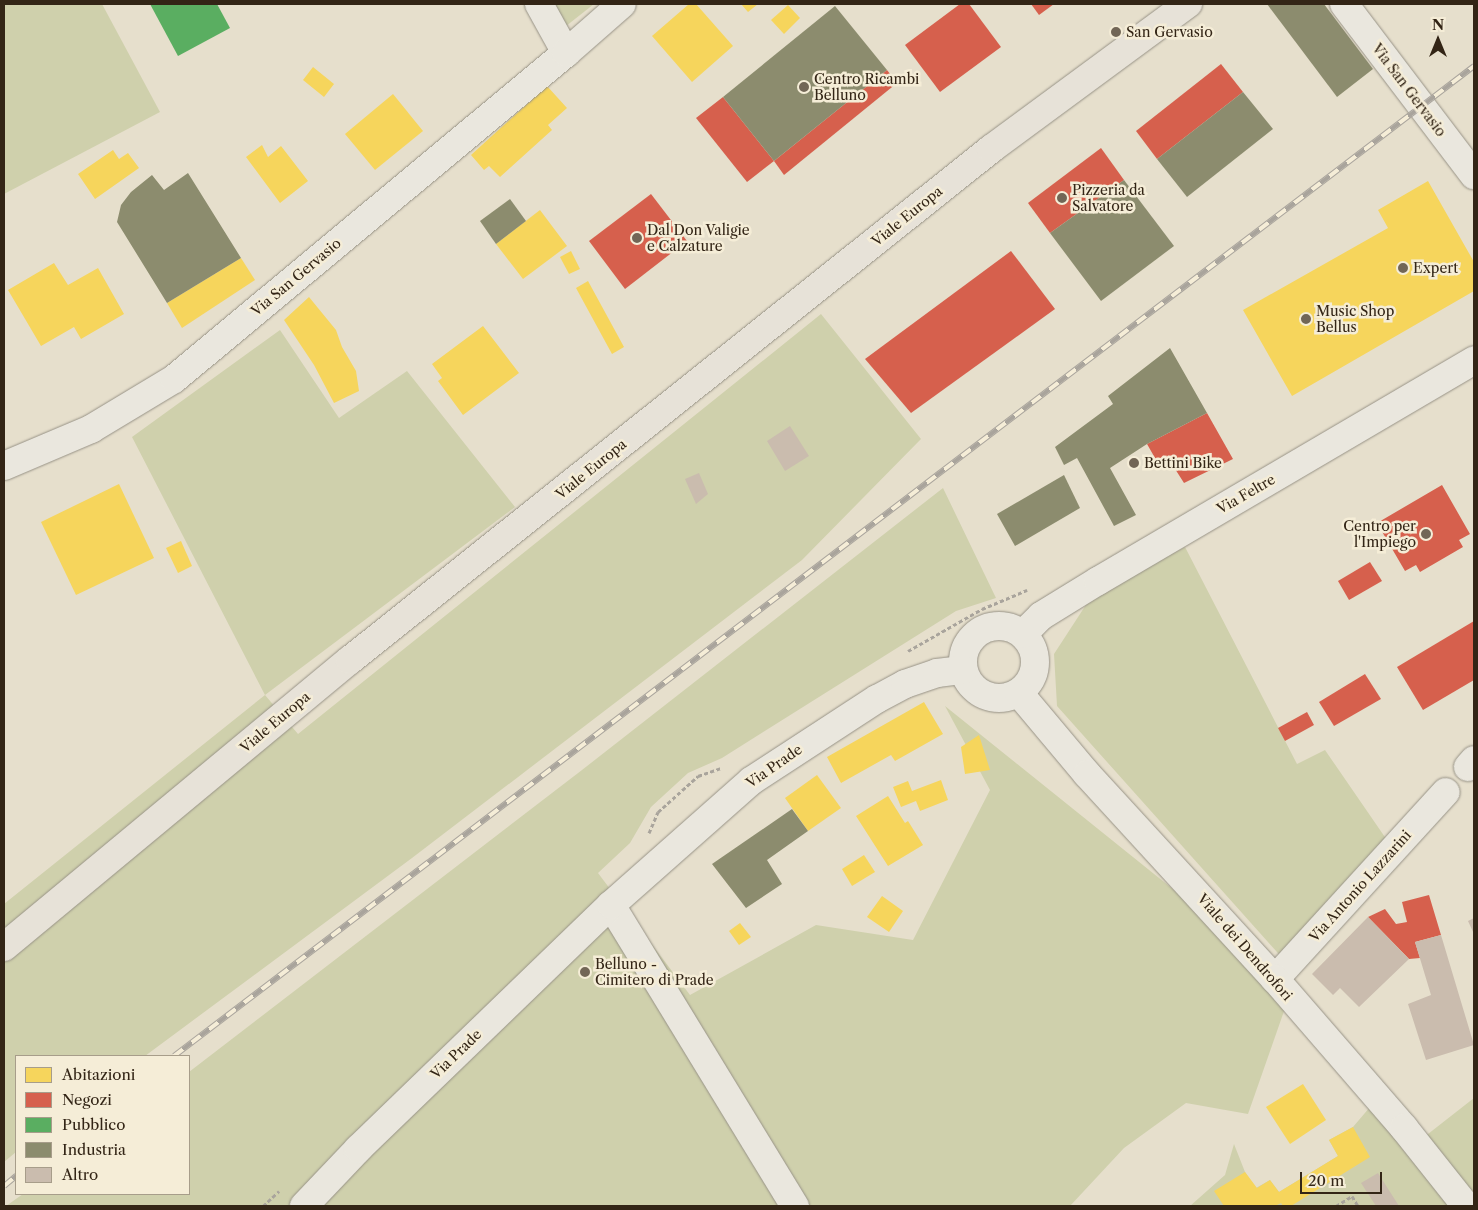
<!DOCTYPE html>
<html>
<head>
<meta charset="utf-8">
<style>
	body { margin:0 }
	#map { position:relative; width:1478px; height:1210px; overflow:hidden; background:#e6dfcc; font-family:"Libre Caslon Text",serif }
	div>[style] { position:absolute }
	.green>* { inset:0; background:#cfd0ac }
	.homes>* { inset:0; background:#f6d55c }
	.shops>* { inset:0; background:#d6604d }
	.public>* { inset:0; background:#5aae61 }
	.industry>* { inset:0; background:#8c8c6e }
	.building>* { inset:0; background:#cabcae }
	.path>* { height:3px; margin-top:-1.5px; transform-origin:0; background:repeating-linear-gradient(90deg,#a9a49c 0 4px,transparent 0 6.5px) }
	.roads { filter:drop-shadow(0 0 1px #979286) drop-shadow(0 0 1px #979286) }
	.street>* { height:28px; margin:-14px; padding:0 14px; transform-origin:14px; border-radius:14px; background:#eae7de }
	.secondary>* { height:28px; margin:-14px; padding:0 14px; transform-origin:14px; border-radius:14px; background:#eae7de }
	.secondary>.ring { margin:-14px; padding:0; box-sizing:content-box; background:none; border:28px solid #eae7de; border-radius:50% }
	.primary>* { height:28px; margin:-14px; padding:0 14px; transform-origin:14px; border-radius:14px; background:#e7e2d8 }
	.rail>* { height:5.5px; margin-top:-2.75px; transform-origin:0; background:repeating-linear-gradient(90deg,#f5edd7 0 11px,#a9a49c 0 22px); box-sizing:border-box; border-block:1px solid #a9a49c }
	.dots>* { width:14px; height:14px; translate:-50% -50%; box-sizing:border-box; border:2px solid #f5edd7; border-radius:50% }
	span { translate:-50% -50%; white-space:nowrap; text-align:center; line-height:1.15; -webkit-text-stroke:5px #f5edd7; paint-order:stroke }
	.poi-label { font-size:14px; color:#332516 }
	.left { translate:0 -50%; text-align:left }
	.right { translate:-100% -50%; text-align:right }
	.street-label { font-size:14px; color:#332516 }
	.frame { position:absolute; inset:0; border:5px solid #332516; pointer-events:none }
	.legend { position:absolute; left:15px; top:1055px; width:175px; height:140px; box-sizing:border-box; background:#f5edd7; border:1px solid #a79d8a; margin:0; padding:6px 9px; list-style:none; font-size:15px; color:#332516 }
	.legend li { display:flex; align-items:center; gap:10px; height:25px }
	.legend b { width:25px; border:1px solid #a79d8a }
	.north { position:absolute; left:1413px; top:15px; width:50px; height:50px; -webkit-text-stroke:4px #f5edd7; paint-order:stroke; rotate:0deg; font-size:14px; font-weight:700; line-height:20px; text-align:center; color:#332516 }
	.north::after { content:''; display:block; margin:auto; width:18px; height:22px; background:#332516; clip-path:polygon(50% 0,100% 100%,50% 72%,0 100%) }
	.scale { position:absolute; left:1300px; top:1172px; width:82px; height:22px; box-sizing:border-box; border:2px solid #332516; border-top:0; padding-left:6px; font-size:15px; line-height:18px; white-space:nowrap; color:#332516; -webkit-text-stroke:4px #f5edd7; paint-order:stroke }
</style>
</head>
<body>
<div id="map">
	<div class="green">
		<i style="clip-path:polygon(4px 4px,102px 4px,160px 112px,4px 194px)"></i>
		<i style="clip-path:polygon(546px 4px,594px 4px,561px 30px)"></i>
		<i style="clip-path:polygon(821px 314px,921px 439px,802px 560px,412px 858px,145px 1056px,16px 1056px,16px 1152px,4px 1162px,4px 904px,265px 695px,132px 437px,280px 330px,339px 418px,407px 371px,515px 507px,265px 695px,298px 734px)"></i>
		<i style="clip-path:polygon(943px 488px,996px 598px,956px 611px,722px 758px,688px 773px,651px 807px,630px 843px,598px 873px,690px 995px,816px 925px,913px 940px,990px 790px,945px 706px,1271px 968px,1290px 994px,1248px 1114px,1186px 1103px,1124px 1148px,1070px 1206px,6px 1206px,23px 1194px,189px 1194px,189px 1072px,582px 770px)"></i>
		<i style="clip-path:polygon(1185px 547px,1297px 764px,1325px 750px,1389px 843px,1285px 961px,1057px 706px,1054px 654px,1093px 594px)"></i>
		<i style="clip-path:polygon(1474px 1098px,1474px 1206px,1190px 1206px,1225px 1175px,1234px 1144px,1245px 1172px,1256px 1188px,1270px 1180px,1279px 1192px,1338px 1156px,1329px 1140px,1353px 1127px,1370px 1107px,1405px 1152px)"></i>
	</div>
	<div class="homes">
		<i style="clip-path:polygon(689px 4px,696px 4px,733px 46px,692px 82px,652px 36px)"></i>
		<i style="clip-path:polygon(741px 4px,758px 4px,748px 12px)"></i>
		<i style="clip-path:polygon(788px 5px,800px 18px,784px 34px,771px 20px)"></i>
		<i style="clip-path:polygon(313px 67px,334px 84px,324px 97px,303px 80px)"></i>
		<i style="clip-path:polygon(547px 86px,567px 108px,548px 125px,552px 130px,500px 177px,489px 166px,484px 170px,471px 155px)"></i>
		<i style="clip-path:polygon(393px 94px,423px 131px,375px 170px,345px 134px)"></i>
		<i style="clip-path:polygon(262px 145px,268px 157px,281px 146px,308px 181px,280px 203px,246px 157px)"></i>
		<i style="clip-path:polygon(113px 150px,119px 159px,128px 153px,139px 168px,95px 199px,78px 174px)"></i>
		<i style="clip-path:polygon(1428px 181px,1474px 262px,1474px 291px,1292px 396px,1243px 310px,1388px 228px,1378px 210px)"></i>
		<i style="clip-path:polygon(540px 210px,567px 246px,523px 279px,496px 244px)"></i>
		<i style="clip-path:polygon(571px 251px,580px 269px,569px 274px,560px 257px)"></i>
		<i style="clip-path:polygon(241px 258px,255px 280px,182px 328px,167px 303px)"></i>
		<i style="clip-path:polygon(54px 263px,68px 285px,98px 268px,124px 314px,81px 339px,74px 327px,41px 346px,8px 290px)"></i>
		<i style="clip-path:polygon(588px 281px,624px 347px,612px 354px,576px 288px)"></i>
		<i style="clip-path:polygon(309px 297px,336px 330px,342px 347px,356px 371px,359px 391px,334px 403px,314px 365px,284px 320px)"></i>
		<i style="clip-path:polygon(483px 326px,519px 373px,463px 415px,438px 381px,442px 378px,432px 364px)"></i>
		<i style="clip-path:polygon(119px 484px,154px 558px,76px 595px,41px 522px)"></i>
		<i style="clip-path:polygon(181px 541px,192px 566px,178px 573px,166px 548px)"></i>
		<i style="clip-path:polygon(924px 702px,943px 734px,895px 761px,891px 755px,841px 783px,827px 757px)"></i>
		<i style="clip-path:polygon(979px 735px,990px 770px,965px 774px,961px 747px)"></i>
		<i style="clip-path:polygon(817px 775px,841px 808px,808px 831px,785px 798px)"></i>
		<i style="clip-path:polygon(941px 780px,948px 800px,920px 811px,916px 801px,901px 807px,893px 787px,908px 781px,912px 791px)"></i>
		<i style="clip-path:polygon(888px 796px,905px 823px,908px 821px,923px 845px,888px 866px,856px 816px)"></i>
		<i style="clip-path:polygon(864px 855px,875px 872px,852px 886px,842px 869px)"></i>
		<i style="clip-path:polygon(882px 896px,903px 911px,889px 932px,867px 917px)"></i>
		<i style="clip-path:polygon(740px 923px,751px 937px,739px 945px,729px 931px)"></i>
		<i style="clip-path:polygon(1303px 1084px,1326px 1120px,1290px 1144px,1266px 1107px)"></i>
		<i style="clip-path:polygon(1353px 1127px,1370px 1157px,1291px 1206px,1283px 1206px,1281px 1203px,1275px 1206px,1224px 1206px,1214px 1191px,1245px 1172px,1257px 1188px,1270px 1180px,1279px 1192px,1338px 1156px,1329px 1140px)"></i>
	</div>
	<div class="shops">
		<i style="clip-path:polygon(960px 4px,969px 4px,1001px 47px,940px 92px,905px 45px)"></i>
		<i style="clip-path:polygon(1031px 4px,1054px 4px,1039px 15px)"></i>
		<i style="clip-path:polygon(1221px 64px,1243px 92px,1157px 159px,1136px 131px)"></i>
		<i style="clip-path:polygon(887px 70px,897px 83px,784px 175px,774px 161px)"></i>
		<i style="clip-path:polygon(723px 97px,774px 161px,747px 182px,696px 118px)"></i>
		<i style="clip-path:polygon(1101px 148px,1124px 180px,1050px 233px,1028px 203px)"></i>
		<i style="clip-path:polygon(651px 194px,687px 241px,625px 289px,589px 241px)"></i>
		<i style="clip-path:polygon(1011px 251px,1055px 309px,911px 413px,865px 359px)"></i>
		<i style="clip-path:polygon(1207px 413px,1233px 459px,1184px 483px,1170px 461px,1159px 465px,1147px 444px)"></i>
		<i style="clip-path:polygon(1442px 485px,1470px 534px,1459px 540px,1463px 547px,1420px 572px,1416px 565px,1405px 571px,1377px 523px)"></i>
		<i style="clip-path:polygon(1370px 562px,1382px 581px,1349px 600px,1338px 581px)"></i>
		<i style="clip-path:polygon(1474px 621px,1474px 680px,1423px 710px,1397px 667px)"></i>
		<i style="clip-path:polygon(1365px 674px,1381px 699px,1334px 726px,1319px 702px)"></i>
		<i style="clip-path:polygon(1307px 712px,1314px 725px,1285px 741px,1278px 728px)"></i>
		<i style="clip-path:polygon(1429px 895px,1441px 935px,1415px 942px,1420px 958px,1409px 959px,1368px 917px,1385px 909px,1396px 924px,1407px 922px,1402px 902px)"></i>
	</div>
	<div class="public">
		<i style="clip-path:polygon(150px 4px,217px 4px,230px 28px,178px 56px)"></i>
	</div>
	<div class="industry">
		<i style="clip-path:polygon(1267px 4px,1324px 4px,1373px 69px,1337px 97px)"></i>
		<i style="clip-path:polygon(835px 6px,887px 70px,774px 161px,723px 97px)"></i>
		<i style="clip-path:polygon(1243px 92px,1273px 129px,1187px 197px,1157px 159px)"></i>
		<i style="clip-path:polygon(188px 173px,241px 258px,167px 303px,117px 222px,121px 205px,131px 192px,152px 175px,164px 190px)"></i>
		<i style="clip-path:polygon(1124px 180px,1174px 246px,1101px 301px,1050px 233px)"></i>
		<i style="clip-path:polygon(510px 199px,526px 221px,496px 244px,480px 221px)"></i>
		<i style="clip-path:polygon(1170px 348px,1207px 413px,1147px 444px,1110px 468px,1136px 515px,1114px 526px,1077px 458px,1064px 465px,1055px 447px,1113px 404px,1108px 396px)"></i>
		<i style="clip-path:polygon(1064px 475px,1080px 508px,1015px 546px,997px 514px)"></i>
		<i style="clip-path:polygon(792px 809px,808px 831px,767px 860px,782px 884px,746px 908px,712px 864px)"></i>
	</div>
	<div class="building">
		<i style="clip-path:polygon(790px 426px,809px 456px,785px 471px,767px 441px)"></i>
		<i style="clip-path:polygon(699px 473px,708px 494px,696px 504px,685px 479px)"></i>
		<i style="clip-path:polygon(1368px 917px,1409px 959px,1359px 1007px,1340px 988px,1333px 995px,1312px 974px)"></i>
		<i style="clip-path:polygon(1474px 918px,1474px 934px,1468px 921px)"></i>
		<i style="clip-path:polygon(1441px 935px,1474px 1045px,1426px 1060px,1408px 1004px,1431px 995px,1415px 942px)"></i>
		<i style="clip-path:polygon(1378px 1173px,1399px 1206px,1376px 1206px,1361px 1183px)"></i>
	</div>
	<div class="path">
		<i style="left:908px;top:651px;width:85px;rotate:-29.6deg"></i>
		<i style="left:982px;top:609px;width:49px;rotate:-22.9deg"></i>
		<i style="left:649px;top:833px;width:23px;rotate:-67deg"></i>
		<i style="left:658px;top:812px;width:54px;rotate:-42deg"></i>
		<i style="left:698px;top:776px;width:24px;rotate:-19deg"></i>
		<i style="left:263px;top:1206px;width:22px;rotate:-43deg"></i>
		<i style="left:1336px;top:1206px;width:19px;rotate:-32deg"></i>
		<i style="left:1352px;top:1196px;width:12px;rotate:59deg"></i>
	</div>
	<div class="roads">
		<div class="street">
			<i style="left:539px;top:4px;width:56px;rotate:61.1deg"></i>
			<i style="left:1468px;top:767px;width:9px;rotate:-49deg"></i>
			<i style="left:611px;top:905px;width:353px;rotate:58.6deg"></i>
			<i style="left:1275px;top:979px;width:253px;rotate:-47.6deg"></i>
		</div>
		<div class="secondary">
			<i style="left:1344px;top:4px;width:215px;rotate:52.8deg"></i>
			<i style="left:4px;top:466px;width:95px;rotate:-23deg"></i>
			<i style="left:91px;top:429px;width:97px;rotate:-31.1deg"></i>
			<i style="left:174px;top:379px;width:510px;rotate:-39.75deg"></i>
			<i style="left:566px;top:53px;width:74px;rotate:-41.2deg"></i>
			<i class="ring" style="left:963px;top:626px;width:44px;height:44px"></i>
			<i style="left:1023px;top:634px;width:25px;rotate:-45deg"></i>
			<i style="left:1041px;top:616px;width:67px;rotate:-31.6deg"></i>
			<i style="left:1098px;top:581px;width:436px;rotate:-30.4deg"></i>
			<i style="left:1019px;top:693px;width:106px;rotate:50deg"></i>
			<i style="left:1087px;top:774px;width:278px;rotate:47.5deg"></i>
			<i style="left:1275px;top:979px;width:197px;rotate:49.1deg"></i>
			<i style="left:1404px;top:1128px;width:100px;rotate:51.5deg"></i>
			<i style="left:304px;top:1206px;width:79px;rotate:-46.5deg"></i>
			<i style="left:358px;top:1149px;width:351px;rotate:-44deg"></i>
			<i style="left:611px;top:905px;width:187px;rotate:-41.5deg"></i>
			<i style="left:751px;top:781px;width:150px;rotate:-33.1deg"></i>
			<i style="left:877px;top:699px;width:32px;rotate:-28deg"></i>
			<i style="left:905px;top:684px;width:34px;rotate:-19deg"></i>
			<i style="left:937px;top:673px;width:26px;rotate:-7deg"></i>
		</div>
		<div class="primary">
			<i style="left:4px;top:947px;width:450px;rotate:-39.7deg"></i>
			<i style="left:350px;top:660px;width:820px;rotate:-38.56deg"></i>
			<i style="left:991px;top:149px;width:245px;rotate:-36.4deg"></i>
		</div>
	</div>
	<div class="rail">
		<i style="left:174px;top:1056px;width:1634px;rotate:-37.29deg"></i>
		<i style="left:4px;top:1186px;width:16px;rotate:-40deg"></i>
	</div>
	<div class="dots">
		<i style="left:1116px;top:32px;background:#726656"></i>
		<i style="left:804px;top:87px;background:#726656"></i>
		<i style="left:1062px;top:198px;background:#726656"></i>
		<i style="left:637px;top:238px;background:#726656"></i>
		<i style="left:1403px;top:268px;background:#726656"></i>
		<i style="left:1306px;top:319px;background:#726656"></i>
		<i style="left:1134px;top:463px;background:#726656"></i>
		<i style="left:1426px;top:534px;background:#726656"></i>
		<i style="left:585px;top:972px;background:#726656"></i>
	</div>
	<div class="poi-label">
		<span class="left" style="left:1126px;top:32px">San Gervasio</span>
		<span class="left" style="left:814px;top:87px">Centro Ricambi<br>Belluno</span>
		<span class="left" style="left:1072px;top:198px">Pizzeria da<br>Salvatore</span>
		<span class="left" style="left:647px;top:238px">Dal Don Valigie<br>e Calzature</span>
		<span class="left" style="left:1413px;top:268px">Expert</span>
		<span class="left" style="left:1316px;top:319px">Music Shop<br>Bellus</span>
		<span class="left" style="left:1144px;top:463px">Bettini Bike</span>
		<span class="right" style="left:1416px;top:534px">Centro per<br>l'Impiego</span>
		<span class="left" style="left:595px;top:972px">Belluno -<br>Cimitero di Prade</span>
	</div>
	<div class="street-label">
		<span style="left:1409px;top:90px;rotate:53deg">Via San Gervasio</span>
		<span style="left:907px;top:216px;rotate:-39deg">Viale Europa</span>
		<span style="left:296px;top:277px;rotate:-40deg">Via San Gervasio</span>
		<span style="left:591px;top:469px;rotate:-39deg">Viale Europa</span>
		<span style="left:1246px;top:494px;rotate:-30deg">Via Feltre</span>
		<span style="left:275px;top:722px;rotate:-40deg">Viale Europa</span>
		<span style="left:774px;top:766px;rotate:-35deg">Via Prade</span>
		<span style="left:1360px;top:886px;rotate:-48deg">Via Antonio Lazzarini</span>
		<span style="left:1245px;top:947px;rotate:49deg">Viale dei Dendrofori</span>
		<span style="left:456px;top:1054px;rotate:-44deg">Via Prade</span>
	</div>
	<div class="frame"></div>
	<ul class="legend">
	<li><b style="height:14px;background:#f6d55c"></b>Abitazioni</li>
	<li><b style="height:14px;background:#d6604d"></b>Negozi</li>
	<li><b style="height:14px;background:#5aae61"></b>Pubblico</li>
	<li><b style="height:14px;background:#8c8c6e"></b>Industria</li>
	<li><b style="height:14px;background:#cabcae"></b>Altro</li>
	</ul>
	<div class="north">N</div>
	<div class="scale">20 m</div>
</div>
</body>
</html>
